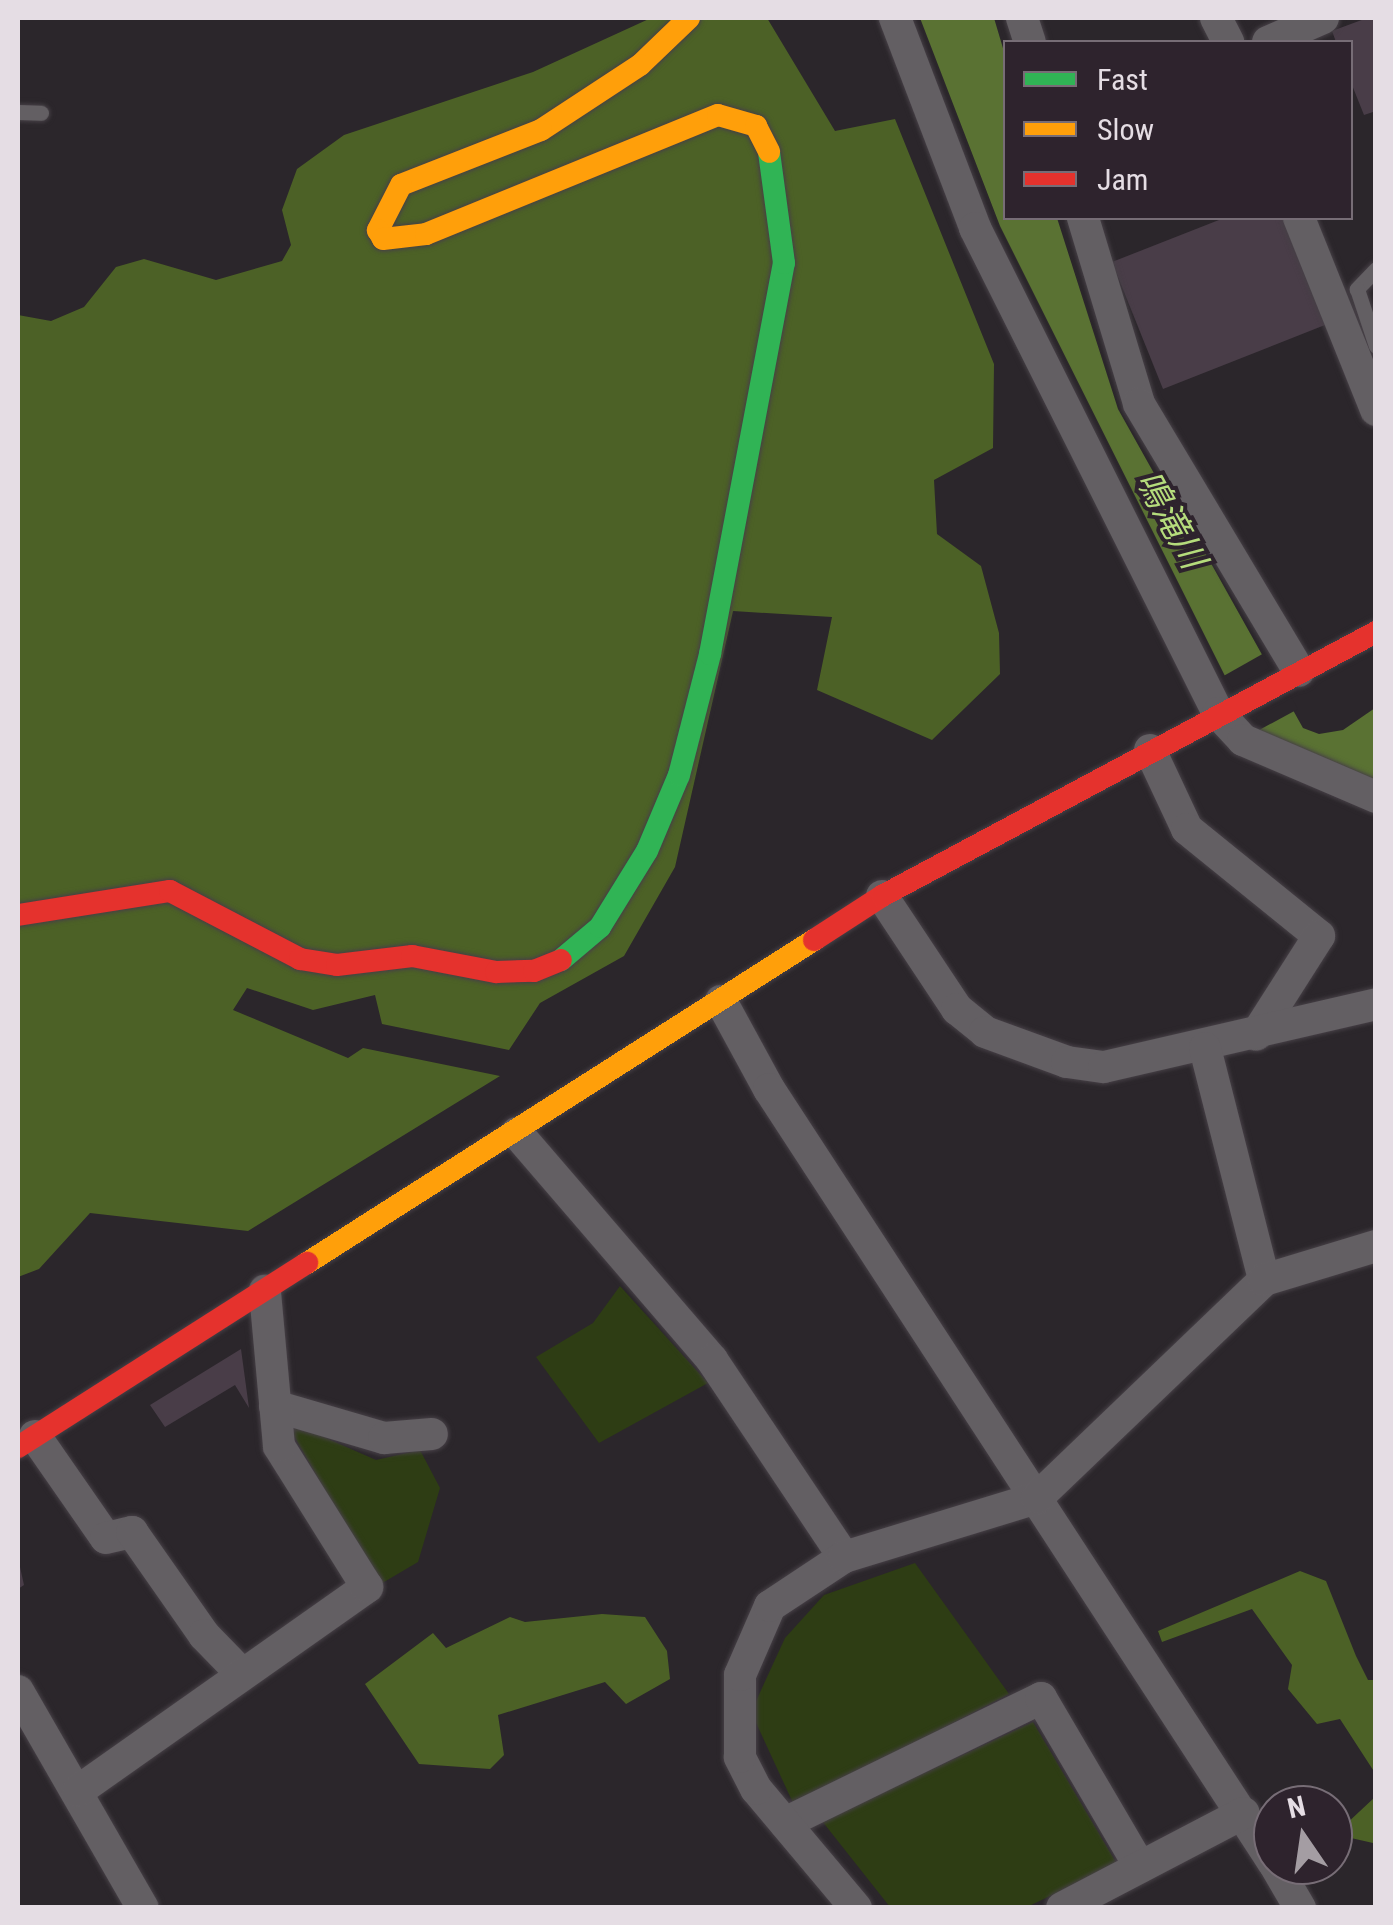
<!DOCTYPE html>
<html>
<head>
<meta charset="utf-8">
<style>
	body { margin:0 }
	#map { position:relative; width:1393px; height:1925px; overflow:hidden; background:#2b262b; font-family:"Roboto Condensed","Noto Sans JP",sans-serif }
	div>[style] { position:absolute }
	.green>* { inset:0; background:#2e3d14 }
	.forest>* { inset:0; background:#4c6126 }
	.water>* { inset:0; background:#5a7233 }
	.pier>* { inset:0; background:#2b262b }
	.building>* { inset:0; background:#493d48 }
	.roads { filter:drop-shadow(0 0 2px #464046) drop-shadow(0 0 2px #464046) }
	.lane>* { height:15px; margin:-7.5px; padding:0 7.5px; transform-origin:7.5px; border-radius:7.5px; background:#635f63 }
	.street>* { height:32px; margin:-16px; padding:0 16px; transform-origin:16px; border-radius:16px; background:#635f63 }
	.fast>* { height:22px; margin:-11px; padding:0 11px; transform-origin:11px; border-radius:11px; background:#30b455 }
	.slow>* { height:22px; margin:-11px; padding:0 11px; transform-origin:11px; border-radius:11px; background:#ff9f0a }
	.jam>* { height:22px; margin:-11px; padding:0 11px; transform-origin:11px; border-radius:11px; background:#e5322d }
	span { translate:-50% -50%; white-space:nowrap; text-align:center; line-height:1.15; -webkit-text-stroke:8px #2e232d; paint-order:stroke }
	.water-label { font-size:35px; color:#b5dc7c; font-style:italic }
	.frame { position:absolute; inset:0; border:20px solid #e5dde4; pointer-events:none }
	.legend { position:absolute; left:1003px; top:40px; width:350px; height:180px; box-sizing:border-box; background:#2e232d; border:2px solid #776d76; margin:0; padding:12px 18px; list-style:none; font-size:30px; color:#e5dde4 }
	.legend li { display:flex; align-items:center; gap:20px; height:50px }
	.legend b { width:50px; border:2px solid #776d76 }
	.north { position:absolute; left:1253px; top:1785px; width:100px; height:100px; box-sizing:border-box; background:#2e232d; border:2px solid #776d76; border-radius:50%; rotate:347deg; font-size:28px; font-weight:700; line-height:40px; text-align:center; color:#e5dde4 }
	.north::after { content:''; display:block; margin:auto; width:35px; height:45px; background:#a49da3; clip-path:polygon(50% 0,100% 100%,50% 72%,0 100%) }
</style>
</head>
<body>
<div id="map">
	<div class="green">
		<i style="clip-path:polygon(620px 1286px,708px 1383px,599px 1443px,536px 1357px,593px 1323px)"></i>
		<i style="clip-path:polygon(285px 1420px,376px 1460px,420px 1450px,440px 1488px,418px 1562px,379px 1585px)"></i>
		<i style="clip-path:polygon(915px 1563px,1009px 1694px,794px 1805px,751px 1712px,785px 1638px,824px 1595px)"></i>
		<i style="clip-path:polygon(1033px 1722px,1117px 1864px,1027px 1907px,890px 1907px,822px 1821px)"></i>
	</div>
	<div class="forest">
		<i style="clip-path:polygon(651px 18px,767px 18px,835px 131px,895px 119px,994px 364px,993px 448px,934px 480px,937px 534px,981px 566px,999px 633px,1000px 674px,932px 740px,817px 690px,832px 617px,733px 611px,675px 867px,624px 956px,540px 1003px,509px 1050px,382px 1024px,375px 995px,313px 1010px,247px 988px,233px 1010px,348px 1058px,363px 1048px,500px 1076px,248px 1231px,90px 1213px,39px 1269px,18px 1277px,18px 315px,51px 321px,84px 307px,116px 267px,144px 259px,216px 280px,282px 261px,291px 245px,282px 210px,297px 169px,344px 135px,533px 72px)"></i>
		<i style="clip-path:polygon(1300px 1571px,1326px 1581px,1356px 1656px,1368px 1680px,1375px 1680px,1375px 1773px,1340px 1719px,1317px 1724px,1288px 1689px,1292px 1665px,1252px 1609px,1162px 1642px,1158px 1631px)"></i>
		<i style="clip-path:polygon(602px 1614px,645px 1617px,667px 1651px,670px 1679px,626px 1704px,605px 1682px,498px 1715px,504px 1755px,490px 1769px,419px 1764px,365px 1684px,433px 1633px,446px 1648px,510px 1617px,525px 1622px)"></i>
		<i style="clip-path:polygon(1375px 1797px,1375px 1796px,1375px 1850px,1373px 1843px,1351px 1838px,1344px 1826px)"></i>
	</div>
	<div class="water">
		<i style="clip-path:polygon(920px 18px,994px 18px,1005px 55px,1006px 218px,1057px 218px,1118px 409px,1193px 543px,1203px 549px,1303px 728px,1319px 734px,1343px 730px,1375px 708px,1375px 786px,1254px 734px,1000px 226px)"></i>
	</div>
	<div class="pier">
		<i style="clip-path:polygon(1266px 652px,1298px 709px,1250px 735px,1220px 678px)"></i>
	</div>
	<div class="building">
		<i style="clip-path:polygon(1367px 18px,1376px 18px,1376px 111px,1364px 115px,1350px 80px,1350px 42px,1336px 42px,1332px 31px)"></i>
		<i style="clip-path:polygon(1224px 218px,1288px 218px,1330px 323px,1163px 389px,1112px 262px)"></i>
		<i style="clip-path:polygon(241px 1349px,249px 1408px,235px 1385px,165px 1427px,150px 1405px)"></i>
		<i style="clip-path:polygon(18px 1558px,24px 1585px,18px 1589px)"></i>
	</div>
	<div class="roads">
		<div class="lane">
			<i style="left:18px;top:112px;width:23px;rotate:2deg"></i>
			<i style="left:1376px;top:269px;width:28px;rotate:134deg"></i>
			<i style="left:1357px;top:289px;width:60px;rotate:71.6deg"></i>
		</div>
		<div class="street">
			<i style="left:895px;top:18px;width:225px;rotate:69.1deg"></i>
			<i style="left:975px;top:228px;width:542px;rotate:63.39deg"></i>
			<i style="left:1218px;top:713px;width:37px;rotate:47deg"></i>
			<i style="left:1243px;top:740px;width:145px;rotate:23.2deg"></i>
			<i style="left:1022px;top:18px;width:25px;rotate:72deg"></i>
			<i style="left:1216px;top:18px;width:27px;rotate:63deg"></i>
			<i style="left:1268px;top:42px;width:60px;rotate:-23.6deg"></i>
			<i style="left:1083px;top:218px;width:194px;rotate:73.2deg"></i>
			<i style="left:1139px;top:404px;width:311px;rotate:59.1deg"></i>
			<i style="left:1299px;top:218px;width:207px;rotate:68.1deg"></i>
			<i style="left:1150px;top:750px;width:87px;rotate:64.9deg"></i>
			<i style="left:1187px;top:829px;width:170px;rotate:39deg"></i>
			<i style="left:1319px;top:936px;width:117px;rotate:122.5deg"></i>
			<i style="left:882px;top:896px;width:136px;rotate:56.4deg"></i>
			<i style="left:957px;top:1009px;width:36px;rotate:39deg"></i>
			<i style="left:985px;top:1032px;width:87px;rotate:20.1deg"></i>
			<i style="left:1067px;top:1062px;width:37px;rotate:8deg"></i>
			<i style="left:1104px;top:1067px;width:279px;rotate:-13deg"></i>
			<i style="left:721px;top:1001px;width:100px;rotate:61.4deg"></i>
			<i style="left:769px;top:1089px;width:923px;rotate:56.9deg"></i>
			<i style="left:1205px;top:1048px;width:239px;rotate:75.7deg"></i>
			<i style="left:517px;top:1133px;width:299px;rotate:49.3deg"></i>
			<i style="left:712px;top:1360px;width:237px;rotate:56.2deg"></i>
			<i style="left:275px;top:1406px;width:114px;rotate:16.4deg"></i>
			<i style="left:384px;top:1438px;width:48px;rotate:-4.8deg"></i>
			<i style="left:35px;top:1436px;width:124px;rotate:55.2deg"></i>
			<i style="left:106px;top:1538px;width:27px;rotate:-13deg"></i>
			<i style="left:132px;top:1532px;width:126px;rotate:55deg"></i>
			<i style="left:204px;top:1635px;width:52px;rotate:45.8deg"></i>
			<i style="left:18px;top:1691px;width:250px;rotate:60.1deg"></i>
			<i style="left:78px;top:1791px;width:354px;rotate:-35.2deg"></i>
			<i style="left:367px;top:1587px;width:166px;rotate:-122deg"></i>
			<i style="left:279px;top:1446px;width:156px;rotate:-95.2deg"></i>
			<i style="left:785px;top:1823px;width:285px;rotate:-26deg"></i>
			<i style="left:1041px;top:1698px;width:196px;rotate:59.6deg"></i>
			<i style="left:1275px;top:1865px;width:50px;rotate:59.8deg"></i>
			<i style="left:856px;top:1908px;width:155px;rotate:-130deg"></i>
			<i style="left:756px;top:1789px;width:36px;rotate:-117deg"></i>
			<i style="left:740px;top:1757px;width:82px;rotate:-90deg"></i>
			<i style="left:740px;top:1675px;width:75px;rotate:-66.5deg"></i>
			<i style="left:770px;top:1606px;width:89px;rotate:-33.5deg"></i>
			<i style="left:844px;top:1557px;width:202px;rotate:-17deg"></i>
			<i style="left:1037px;top:1498px;width:315px;rotate:-43.8deg"></i>
			<i style="left:1264px;top:1280px;width:117px;rotate:-16.9deg"></i>
			<i style="left:1062px;top:1908px;width:205px;rotate:-27.6deg"></i>
		</div>
		<div class="fast">
			<i style="left:561px;top:960px;width:51px;rotate:-40.2deg"></i>
			<i style="left:600px;top:927px;width:89px;rotate:-58.3deg"></i>
			<i style="left:647px;top:851px;width:82px;rotate:-67.2deg"></i>
			<i style="left:679px;top:775px;width:125px;rotate:-75.6deg"></i>
			<i style="left:710px;top:654px;width:398px;rotate:-79.3deg"></i>
			<i style="left:784px;top:263px;width:112px;rotate:-97.7deg"></i>
		</div>
		<div class="slow">
			<i style="left:689px;top:18px;width:68px;rotate:136.2deg"></i>
			<i style="left:640px;top:65px;width:118px;rotate:146.7deg"></i>
			<i style="left:541px;top:130px;width:150px;rotate:158.6deg"></i>
			<i style="left:401px;top:185px;width:51px;rotate:117.1deg"></i>
			<i style="left:378px;top:230px;width:10px;rotate:61deg"></i>
			<i style="left:383px;top:239px;width:43px;rotate:-6.6deg"></i>
			<i style="left:426px;top:234px;width:315px;rotate:-22.2deg"></i>
			<i style="left:718px;top:115px;width:40px;rotate:16deg"></i>
			<i style="left:756px;top:126px;width:29px;rotate:63deg"></i>
			<i style="left:307px;top:1263px;width:601px;rotate:-32.5deg"></i>
		</div>
		<div class="jam">
			<i style="left:18px;top:915px;width:154px;rotate:-9deg"></i>
			<i style="left:170px;top:891px;width:147px;rotate:27.6deg"></i>
			<i style="left:300px;top:959px;width:37px;rotate:9deg"></i>
			<i style="left:337px;top:965px;width:76px;rotate:-6.8deg"></i>
			<i style="left:412px;top:956px;width:86px;rotate:10.8deg"></i>
			<i style="left:496px;top:972px;width:38px;rotate:-2deg"></i>
			<i style="left:534px;top:971px;width:29px;rotate:-22deg"></i>
			<i style="left:814px;top:940px;width:81px;rotate:-32.9deg"></i>
			<i style="left:882px;top:896px;width:560px;rotate:-28.12deg"></i>
			<i style="left:18px;top:1447px;width:343px;rotate:-32.5deg"></i>
		</div>
	</div>
	<div class="water-label">
		<span style="left:1170px;top:520px;rotate:61deg">鳴滝川</span>
	</div>
	<div class="frame"></div>
	<ul class="legend">
	<li><b style="height:12px;background:#30b455"></b>Fast</li>
	<li><b style="height:12px;background:#ff9f0a"></b>Slow</li>
	<li><b style="height:12px;background:#e5322d"></b>Jam</li>
	</ul>
	<div class="north">N</div>
</div>
</body>
</html>
